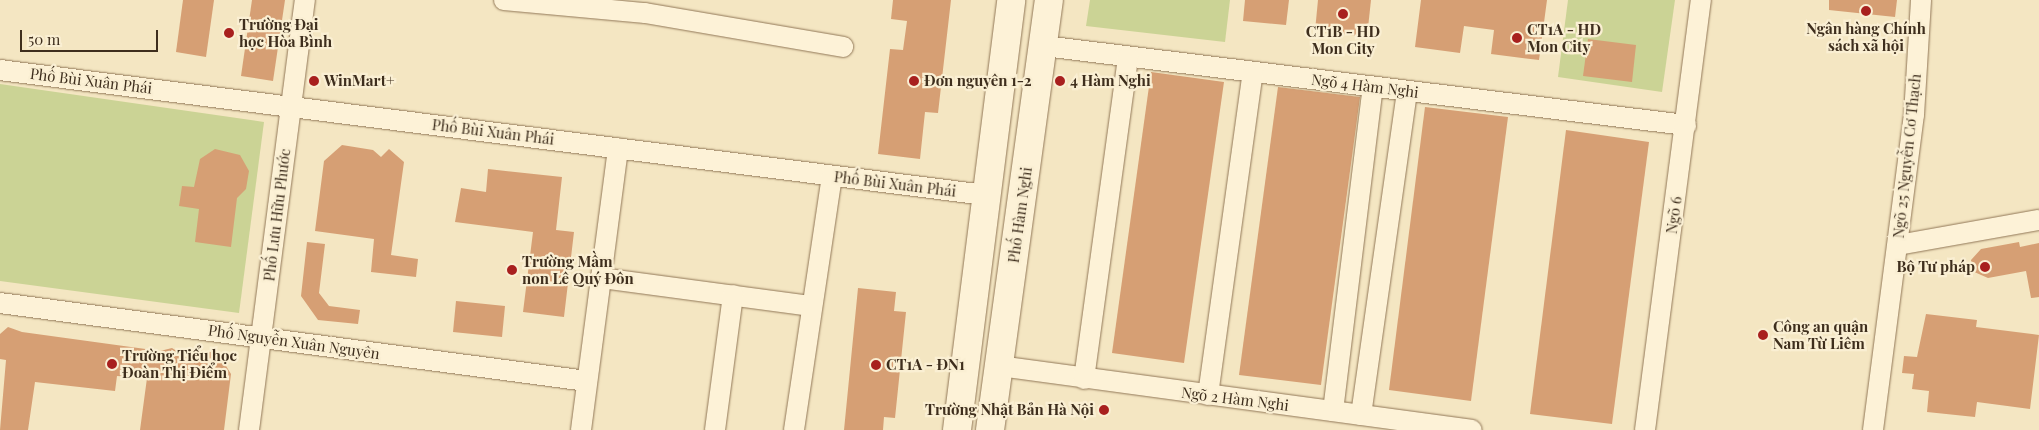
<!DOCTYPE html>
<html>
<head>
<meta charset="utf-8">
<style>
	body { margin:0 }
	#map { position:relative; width:2039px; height:430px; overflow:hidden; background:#f4e6c2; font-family:"Playfair Display",serif }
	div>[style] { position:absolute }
	.green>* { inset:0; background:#cbd395 }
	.building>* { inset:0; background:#d69f74 }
	.roads { filter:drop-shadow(0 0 1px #917757) drop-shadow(0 0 1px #917757) }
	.minor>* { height:20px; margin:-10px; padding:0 10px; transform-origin:10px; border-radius:10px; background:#fdf2d7 }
	.secondary>* { height:28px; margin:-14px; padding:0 14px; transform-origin:14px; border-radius:14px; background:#fdf2d7 }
	.dots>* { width:14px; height:14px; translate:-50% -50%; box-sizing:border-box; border:2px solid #faefd3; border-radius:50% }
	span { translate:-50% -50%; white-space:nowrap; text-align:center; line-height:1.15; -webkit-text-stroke:4.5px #faefd3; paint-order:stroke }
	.poi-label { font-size:15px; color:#3e2e1d; font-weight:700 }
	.left { translate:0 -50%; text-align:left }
	.right { translate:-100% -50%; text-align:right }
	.street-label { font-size:15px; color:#3e2e1d }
	.scale { position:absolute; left:20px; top:30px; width:138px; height:22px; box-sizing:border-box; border:2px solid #3e2e1d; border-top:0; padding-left:6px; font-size:15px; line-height:18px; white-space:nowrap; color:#3e2e1d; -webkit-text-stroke:4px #faefd3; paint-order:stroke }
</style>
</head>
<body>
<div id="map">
	<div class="green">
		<i style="clip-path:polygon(1090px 0,1230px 0,1225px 42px,1086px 26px)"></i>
		<i style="clip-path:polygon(1568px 0,1675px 0,1662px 92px,1558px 77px)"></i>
		<i style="clip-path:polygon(0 84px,264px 122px,239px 313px,0 281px)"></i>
	</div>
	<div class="building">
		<i style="clip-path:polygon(183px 0,214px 0,206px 57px,176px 52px)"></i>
		<i style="clip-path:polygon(252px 0,285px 0,273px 81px,241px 76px)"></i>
		<i style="clip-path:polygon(893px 0,951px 0,938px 113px,925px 112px,920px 159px,878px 154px,890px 49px,903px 50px,907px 21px,891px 19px)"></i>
		<i style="clip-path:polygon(1245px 0,1289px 0,1286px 25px,1243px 21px)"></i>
		<i style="clip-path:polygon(1318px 0,1371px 0,1367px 37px,1315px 31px)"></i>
		<i style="clip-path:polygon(1421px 0,1547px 0,1539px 60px,1491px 54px,1494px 30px,1464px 26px,1460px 53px,1415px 47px)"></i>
		<i style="clip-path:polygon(1829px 0,1897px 0,1895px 17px,1829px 10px)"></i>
		<i style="clip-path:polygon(1588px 39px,1636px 45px,1632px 82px,1583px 76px)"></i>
		<i style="clip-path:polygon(1151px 72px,1224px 82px,1184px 363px,1112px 353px)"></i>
		<i style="clip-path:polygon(1278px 87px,1360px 97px,1321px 385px,1239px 375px)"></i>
		<i style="clip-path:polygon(1425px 107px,1508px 117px,1471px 401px,1389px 390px)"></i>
		<i style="clip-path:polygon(1566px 130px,1649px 142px,1612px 424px,1530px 414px)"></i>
		<i style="clip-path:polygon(342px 145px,373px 150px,381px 157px,389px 149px,404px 162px,391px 255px,418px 259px,416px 277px,371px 272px,374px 239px,315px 231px,324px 161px)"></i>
		<i style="clip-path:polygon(215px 149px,240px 155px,249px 171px,246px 189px,237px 198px,231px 247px,195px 242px,199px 209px,179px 206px,182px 186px,194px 187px,200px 159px)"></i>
		<i style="clip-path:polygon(488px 169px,562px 177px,556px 230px,574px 232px,564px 317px,523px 312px,533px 232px,455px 222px,461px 188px,486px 192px)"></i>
		<i style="clip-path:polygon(307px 242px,325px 244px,319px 293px,329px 306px,360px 310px,358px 324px,318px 320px,301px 296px)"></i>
		<i style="clip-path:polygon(2019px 242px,2020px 247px,2039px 243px,2039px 297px,2031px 298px,2026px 271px,1988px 278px,1972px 271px,1971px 260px,1981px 249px)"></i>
		<i style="clip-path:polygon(858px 288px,896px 292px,894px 311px,906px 312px,895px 418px,884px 417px,883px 430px,844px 430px)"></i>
		<i style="clip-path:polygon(456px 301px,505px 306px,502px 337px,453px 332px)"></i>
		<i style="clip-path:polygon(1926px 314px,1977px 320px,1976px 327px,2039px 335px,2030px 409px,1977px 402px,1975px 417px,1927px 412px,1929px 391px,1912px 389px,1914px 374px,1902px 373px,1904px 356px,1917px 357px)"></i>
		<i style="clip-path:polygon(8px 327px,22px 332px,160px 351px,172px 348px,195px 363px,197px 350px,218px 353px,231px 374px,224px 430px,140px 430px,147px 378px,117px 376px,115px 391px,35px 382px,28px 430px,0 430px,6px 360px,0 359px,0 334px)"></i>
	</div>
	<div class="roads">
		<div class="minor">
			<i style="left:504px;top:0;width:142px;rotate:5.3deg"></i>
			<i style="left:645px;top:13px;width:201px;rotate:9.7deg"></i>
			<i style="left:1044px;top:46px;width:647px;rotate:7.02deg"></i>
			<i style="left:0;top:70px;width:994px;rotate:7.23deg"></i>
			<i style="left:1898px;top:245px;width:143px;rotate:-10.1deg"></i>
			<i style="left:601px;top:278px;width:212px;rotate:7.6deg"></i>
			<i style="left:0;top:303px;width:592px;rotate:7.57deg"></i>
			<i style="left:999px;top:366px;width:477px;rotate:7.7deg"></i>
			<i style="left:1084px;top:379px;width:325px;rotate:-82.2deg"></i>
			<i style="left:1208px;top:395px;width:326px;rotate:-82.1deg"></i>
			<i style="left:1333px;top:411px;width:326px;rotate:-83deg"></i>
			<i style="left:1361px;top:415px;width:327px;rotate:-81.9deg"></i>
			<i style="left:249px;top:430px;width:434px;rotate:-82.6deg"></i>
			<i style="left:581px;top:430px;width:284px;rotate:-82.5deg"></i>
			<i style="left:715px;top:430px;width:136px;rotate:-82.4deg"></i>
			<i style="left:794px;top:430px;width:257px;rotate:-81.5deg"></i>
			<i style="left:1645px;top:430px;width:434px;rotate:-82.6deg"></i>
			<i style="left:1873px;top:430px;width:318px;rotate:-82.6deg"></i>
			<i style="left:1914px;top:115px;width:115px;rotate:-86.5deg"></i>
		</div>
		<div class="secondary">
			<i style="left:957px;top:430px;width:433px;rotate:-82.8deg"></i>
			<i style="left:990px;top:430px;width:434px;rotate:-82.2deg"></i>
		</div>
	</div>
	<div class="dots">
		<i style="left:1866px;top:11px;background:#a8201e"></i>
		<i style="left:1343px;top:14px;background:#a8201e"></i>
		<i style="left:229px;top:33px;background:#a8201e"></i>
		<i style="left:1517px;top:38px;background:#a8201e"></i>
		<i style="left:314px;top:81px;background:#a8201e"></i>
		<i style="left:914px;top:81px;background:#a8201e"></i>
		<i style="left:1060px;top:81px;background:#a8201e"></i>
		<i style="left:1985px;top:267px;background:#a8201e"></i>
		<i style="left:512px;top:270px;background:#a8201e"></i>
		<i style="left:1763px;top:335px;background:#a8201e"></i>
		<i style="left:112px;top:364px;background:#a8201e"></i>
		<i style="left:876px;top:365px;background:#a8201e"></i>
		<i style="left:1104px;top:410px;background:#a8201e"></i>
	</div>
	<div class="poi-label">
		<span class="left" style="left:239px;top:33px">Trường Đại<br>học Hòa Bình</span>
		<span style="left:1866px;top:37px">Ngân hàng Chính<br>sách xã hội</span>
		<span class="left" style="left:1527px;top:38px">CT1A - HD<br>Mon City</span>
		<span style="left:1343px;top:40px">CT1B - HD<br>Mon City</span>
		<span class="left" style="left:324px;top:81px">WinMart+</span>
		<span class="left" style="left:924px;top:81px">Đơn nguyên 1-2</span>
		<span class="left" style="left:1070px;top:81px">4 Hàm Nghi</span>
		<span class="left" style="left:522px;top:270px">Trường Mầm<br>non Lê Quý Đôn</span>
		<span class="right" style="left:1975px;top:267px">Bộ Tư pháp</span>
		<span class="left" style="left:1773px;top:335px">Công an quận<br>Nam Từ Liêm</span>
		<span class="left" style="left:122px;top:364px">Trường Tiểu học<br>Đoàn Thị Điểm</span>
		<span class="left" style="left:886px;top:365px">CT1A - ĐN1</span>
		<span class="right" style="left:1094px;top:410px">Trường Nhật Bản Hà Nội</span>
	</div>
	<div class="street-label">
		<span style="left:91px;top:81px;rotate:7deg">Phố Bùi Xuân Phái</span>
		<span style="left:1365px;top:86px;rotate:7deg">Ngõ 4 Hàm Nghi</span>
		<span style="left:493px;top:132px;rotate:7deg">Phố Bùi Xuân Phái</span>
		<span style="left:1907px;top:156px;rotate:-84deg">Ngõ 25 Nguyễn Cơ Thạch</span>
		<span style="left:895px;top:184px;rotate:7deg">Phố Bùi Xuân Phái</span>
		<span style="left:277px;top:215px;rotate:-83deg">Phố Lưu Hữu Phước</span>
		<span style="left:1020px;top:215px;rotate:-82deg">Phố Hàm Nghi</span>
		<span style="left:1674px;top:215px;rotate:-82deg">Ngõ 6</span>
		<span style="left:294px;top:342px;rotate:8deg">Phố Nguyễn Xuân Nguyên</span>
		<span style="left:1235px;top:399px;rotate:7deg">Ngõ 2 Hàm Nghi</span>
	</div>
	<div class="scale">50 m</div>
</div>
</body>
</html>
